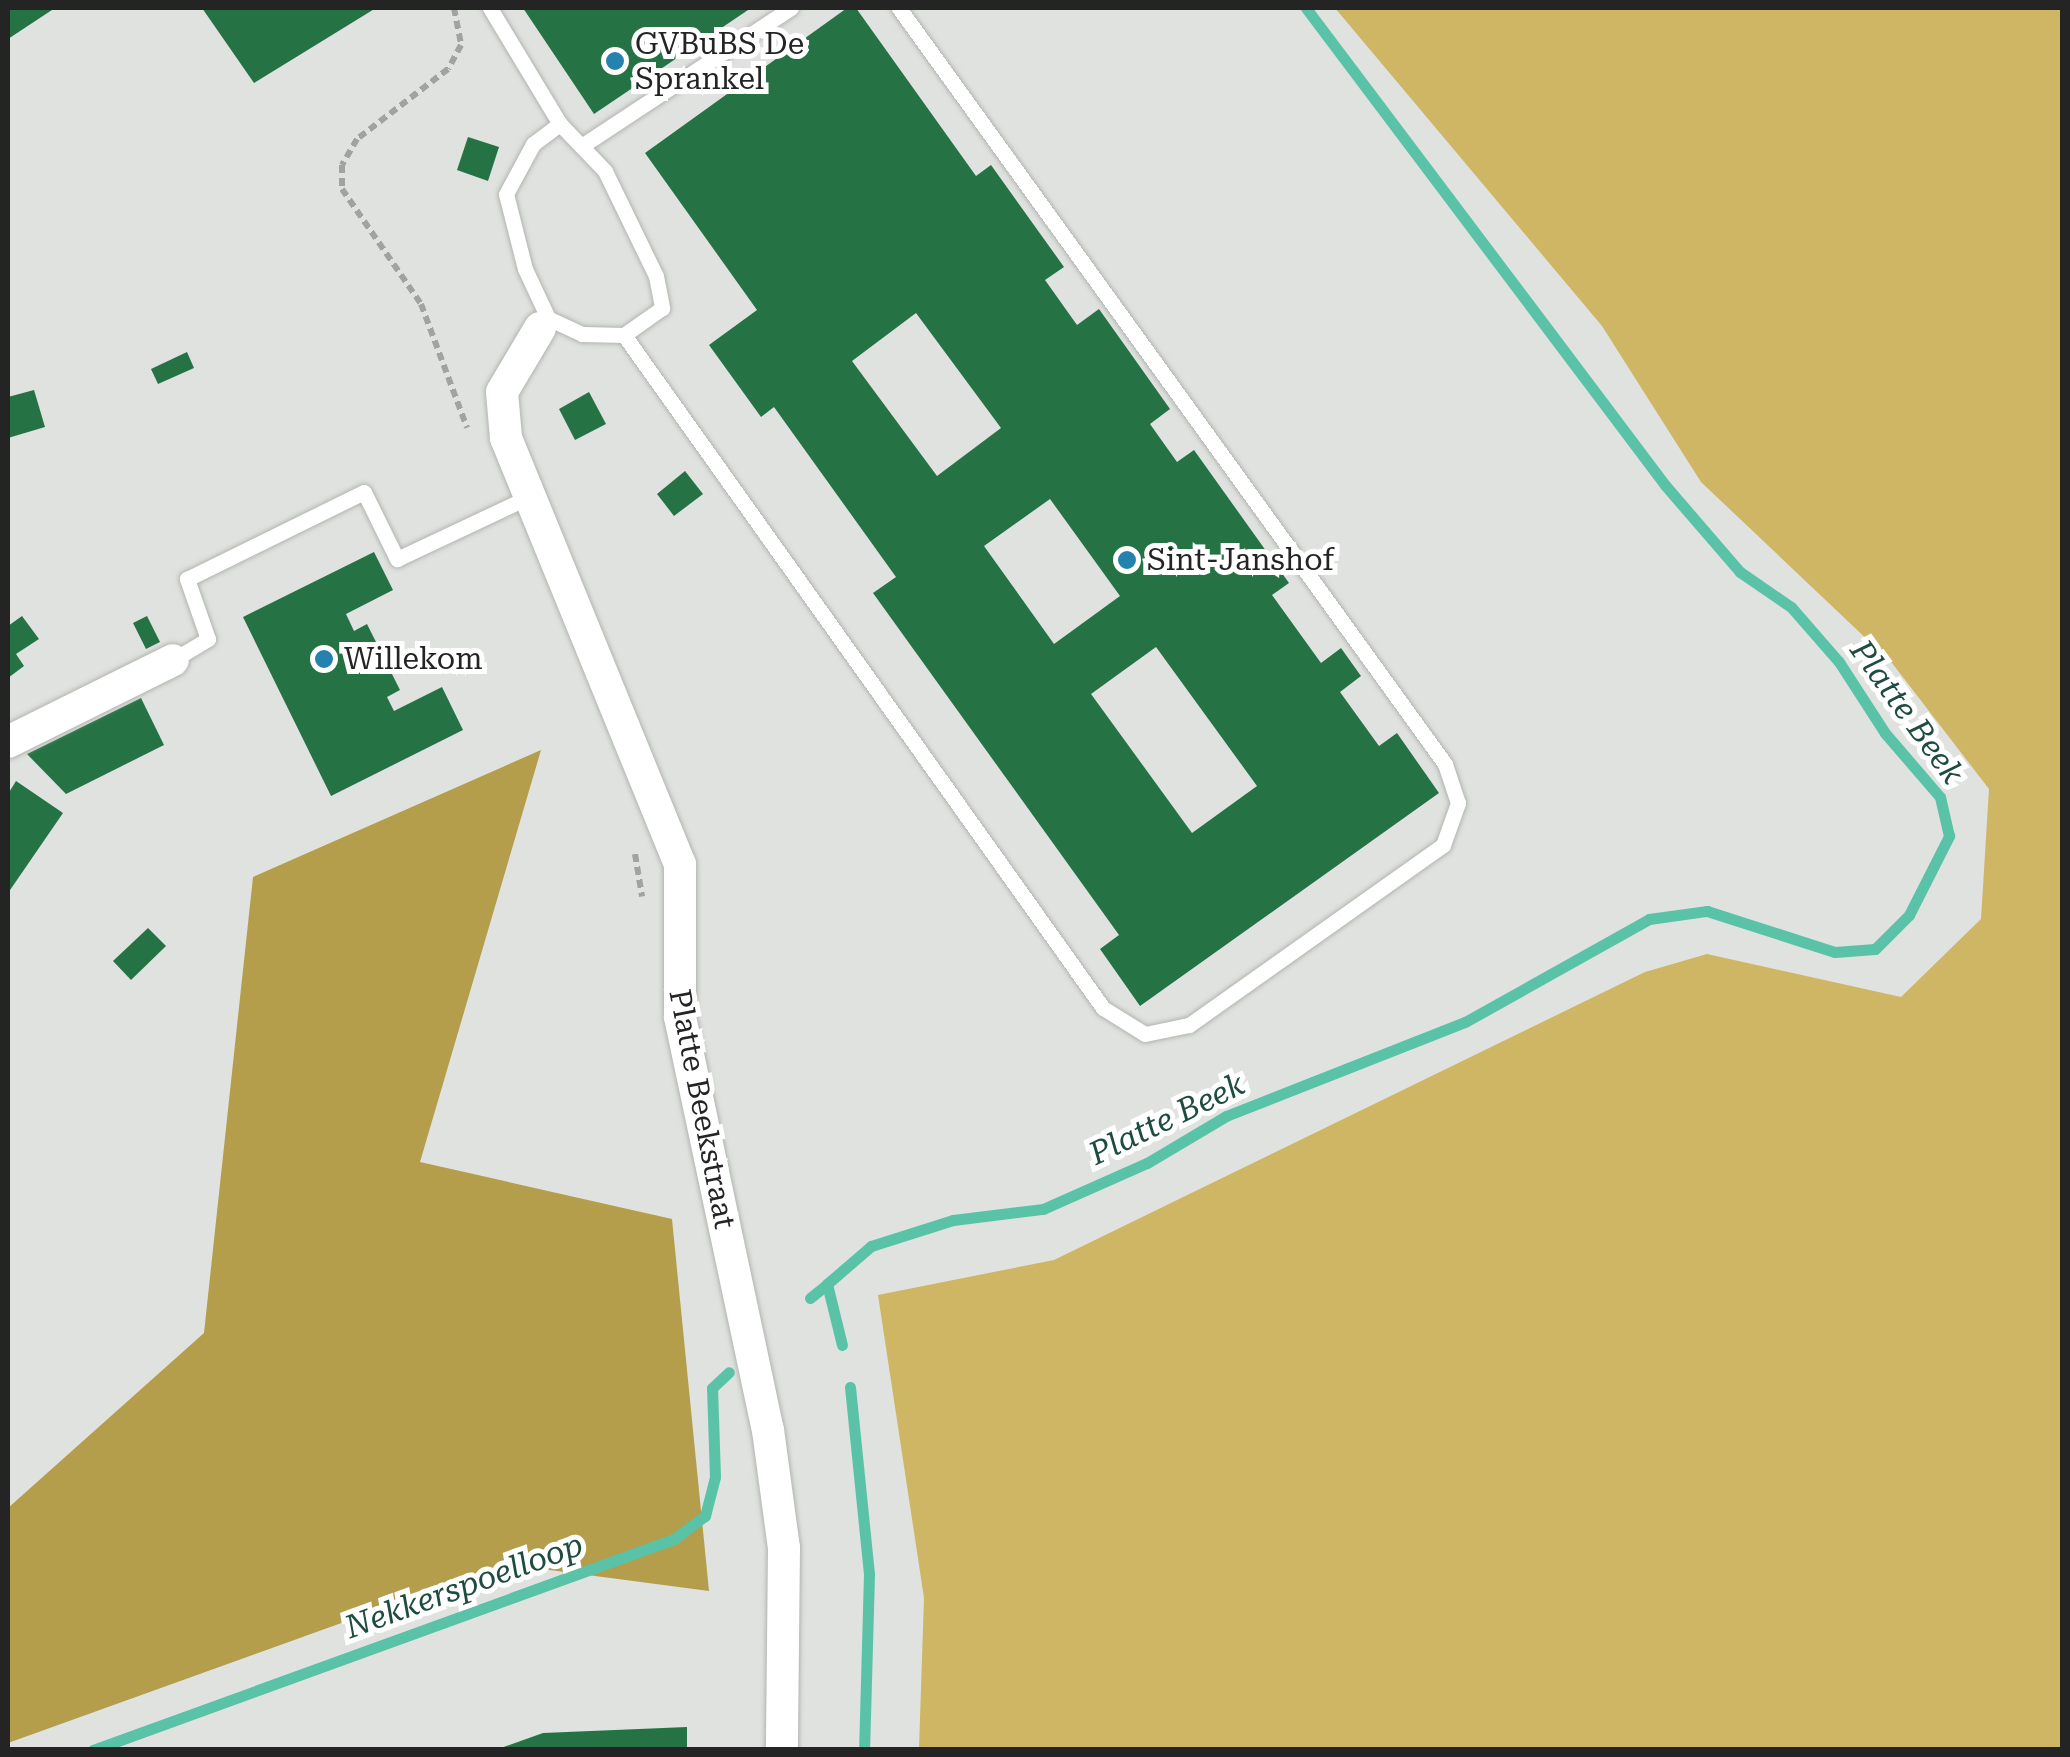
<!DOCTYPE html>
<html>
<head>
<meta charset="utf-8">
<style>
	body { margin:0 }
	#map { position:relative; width:2070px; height:1757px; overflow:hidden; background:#dfe2de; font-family:"Roboto Serif",serif }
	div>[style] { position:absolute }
	.green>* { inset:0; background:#ceb665 }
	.forest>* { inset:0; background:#b49d4b }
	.stream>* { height:11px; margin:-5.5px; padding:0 5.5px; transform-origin:5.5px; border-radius:5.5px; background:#5ac3a7 }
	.building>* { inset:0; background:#257345 }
	.path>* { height:6px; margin-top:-3px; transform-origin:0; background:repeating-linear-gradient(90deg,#a0a3a0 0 8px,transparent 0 13px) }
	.roads { filter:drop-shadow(0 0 2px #b2b4b0) drop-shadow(0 0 2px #b2b4b0) }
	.lane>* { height:15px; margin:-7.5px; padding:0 7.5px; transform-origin:7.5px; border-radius:7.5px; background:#fff }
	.street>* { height:32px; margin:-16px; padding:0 16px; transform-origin:16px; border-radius:16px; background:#fff }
	.dots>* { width:28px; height:28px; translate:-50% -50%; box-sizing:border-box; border:5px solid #fff; border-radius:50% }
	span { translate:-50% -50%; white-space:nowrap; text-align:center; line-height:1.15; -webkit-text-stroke:10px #fff; paint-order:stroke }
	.poi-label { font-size:30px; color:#232423 }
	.left { translate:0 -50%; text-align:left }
	.street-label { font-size:30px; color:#232423 }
	.water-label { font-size:32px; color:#1f4c40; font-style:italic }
	.frame { position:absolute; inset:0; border:10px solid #232423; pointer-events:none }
</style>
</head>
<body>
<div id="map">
	<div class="green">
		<i style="clip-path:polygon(1335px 8px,2062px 8px,2062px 1749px,919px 1749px,924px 1598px,878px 1295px,1054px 1260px,1645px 972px,1707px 954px,1901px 997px,1981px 919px,1989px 789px,1892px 663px,1701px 482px,1602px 326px)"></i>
	</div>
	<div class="forest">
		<i style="clip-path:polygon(541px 750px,420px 1162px,672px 1219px,709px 1591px,505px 1564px,8px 1743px,8px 1508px,204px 1333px,253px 877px)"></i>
	</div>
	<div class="stream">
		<i style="left:810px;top:1298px;width:22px;rotate:-39deg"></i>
		<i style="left:842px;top:1345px;width:63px;rotate:-103.8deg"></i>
		<i style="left:827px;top:1284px;width:58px;rotate:-40.8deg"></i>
		<i style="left:871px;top:1246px;width:86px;rotate:-17.6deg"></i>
		<i style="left:953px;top:1220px;width:91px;rotate:-7deg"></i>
		<i style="left:1043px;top:1209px;width:114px;rotate:-23.9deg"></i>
		<i style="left:1147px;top:1163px;width:92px;rotate:-30.7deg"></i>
		<i style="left:1226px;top:1116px;width:257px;rotate:-21.5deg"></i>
		<i style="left:1465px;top:1022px;width:211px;rotate:-29.2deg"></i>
		<i style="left:1649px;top:919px;width:59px;rotate:-7.9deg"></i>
		<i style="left:1707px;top:911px;width:134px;rotate:17.8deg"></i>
		<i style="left:1835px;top:952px;width:40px;rotate:-4.3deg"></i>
		<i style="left:1875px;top:949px;width:48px;rotate:-45deg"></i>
		<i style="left:1909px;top:915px;width:89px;rotate:-63.1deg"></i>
		<i style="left:1949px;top:836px;width:40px;rotate:-103deg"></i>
		<i style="left:1940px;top:797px;width:84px;rotate:-130.7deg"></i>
		<i style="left:1885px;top:733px;width:85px;rotate:-122.9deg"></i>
		<i style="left:1839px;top:662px;width:73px;rotate:-131.1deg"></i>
		<i style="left:1791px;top:607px;width:62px;rotate:-145.5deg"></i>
		<i style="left:1740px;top:572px;width:115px;rotate:-130.8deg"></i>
		<i style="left:1665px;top:485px;width:597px;rotate:-126.97deg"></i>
		<i style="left:850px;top:1387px;width:188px;rotate:84.2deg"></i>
		<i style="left:869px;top:1574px;width:176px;rotate:91.6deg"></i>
		<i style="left:93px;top:1750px;width:618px;rotate:-19.96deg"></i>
		<i style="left:674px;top:1539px;width:39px;rotate:-37deg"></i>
		<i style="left:705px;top:1516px;width:40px;rotate:-75.6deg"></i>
		<i style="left:715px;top:1477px;width:89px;rotate:-91.9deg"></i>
		<i style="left:712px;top:1388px;width:23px;rotate:-43deg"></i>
	</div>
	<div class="building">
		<i style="clip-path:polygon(8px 8px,55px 8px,8px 39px)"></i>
		<i style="clip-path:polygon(202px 8px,272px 9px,376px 8px,254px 83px)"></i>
		<i style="clip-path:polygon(523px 8px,751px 8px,594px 114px)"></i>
		<i style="clip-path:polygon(evenodd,847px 8px,856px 8px,976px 176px,991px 165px,1064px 267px,1045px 280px,1077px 325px,1099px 309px,1170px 409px,1150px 424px,1177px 462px,1194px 450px,1289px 583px,1272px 595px,1321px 663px,1341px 648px,1361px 676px,1340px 692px,1379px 746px,1397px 733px,1439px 793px,1140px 1006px,1100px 949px,1119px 935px,873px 593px,896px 577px,774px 407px,761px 417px,709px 345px,757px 310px,645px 153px,847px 8px,916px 313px,1001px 428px,937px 476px,852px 361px,916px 313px,847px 8px,1050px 499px,1120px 596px,1054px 644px,984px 546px,1050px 499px,847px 8px,1156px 647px,1257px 786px,1192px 833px,1091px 694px,1156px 647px)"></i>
		<i style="clip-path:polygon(468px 137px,499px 147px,488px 181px,457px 170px)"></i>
		<i style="clip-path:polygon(187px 352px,194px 368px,158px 384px,151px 369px)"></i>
		<i style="clip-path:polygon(34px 390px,45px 427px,8px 438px,8px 397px)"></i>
		<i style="clip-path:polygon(589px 392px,606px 424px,575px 440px,559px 409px)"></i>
		<i style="clip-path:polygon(685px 471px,703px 494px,674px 516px,657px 494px)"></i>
		<i style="clip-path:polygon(374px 552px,393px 590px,346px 614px,354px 631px,367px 624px,400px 690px,387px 697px,394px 711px,442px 687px,463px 730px,331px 796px,243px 617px)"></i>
		<i style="clip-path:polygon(22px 616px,39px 639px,16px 654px,24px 666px,8px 678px,8px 626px)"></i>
		<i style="clip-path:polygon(147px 616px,160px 642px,146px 649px,133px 623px)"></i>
		<i style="clip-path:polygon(141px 698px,164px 745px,66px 794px,27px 754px)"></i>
		<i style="clip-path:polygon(16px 781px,63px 813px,8px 893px,8px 794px)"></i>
		<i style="clip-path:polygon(148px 928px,166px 946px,131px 980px,113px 961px)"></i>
		<i style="clip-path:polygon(687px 1727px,687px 1750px,498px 1749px,543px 1733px)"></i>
	</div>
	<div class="path">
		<i style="left:454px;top:8px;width:38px;rotate:79deg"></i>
		<i style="left:461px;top:45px;width:27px;rotate:118deg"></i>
		<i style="left:448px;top:69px;width:115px;rotate:142.4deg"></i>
		<i style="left:357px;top:139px;width:30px;rotate:120deg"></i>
		<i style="left:342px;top:165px;width:24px;rotate:90deg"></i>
		<i style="left:342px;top:189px;width:140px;rotate:55.5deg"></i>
		<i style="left:421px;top:304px;width:132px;rotate:69.6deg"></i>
		<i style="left:635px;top:854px;width:43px;rotate:80.5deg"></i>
	</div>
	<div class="roads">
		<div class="lane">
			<i style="left:490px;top:8px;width:135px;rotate:58.9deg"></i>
			<i style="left:560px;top:124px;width:65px;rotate:46.2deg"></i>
			<i style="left:605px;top:171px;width:117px;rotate:64.1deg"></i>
			<i style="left:656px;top:276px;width:33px;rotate:79deg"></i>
			<i style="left:662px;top:308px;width:47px;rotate:144.6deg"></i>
			<i style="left:624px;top:335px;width:42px;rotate:-178.6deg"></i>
			<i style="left:582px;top:334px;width:38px;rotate:-155deg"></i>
			<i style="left:548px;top:318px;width:54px;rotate:-115.1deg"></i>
			<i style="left:525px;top:269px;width:77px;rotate:-104.2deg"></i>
			<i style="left:506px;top:194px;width:57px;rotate:-61.6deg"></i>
			<i style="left:533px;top:144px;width:34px;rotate:-37deg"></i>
			<i style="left:583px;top:145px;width:249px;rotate:-33.4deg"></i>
			<i style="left:624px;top:335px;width:826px;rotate:54.56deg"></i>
			<i style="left:1103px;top:1008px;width:49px;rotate:31.8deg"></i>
			<i style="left:1145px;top:1034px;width:45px;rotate:-11.6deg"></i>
			<i style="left:1189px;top:1025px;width:311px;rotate:-35.3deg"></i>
			<i style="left:1443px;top:845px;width:45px;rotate:-70.3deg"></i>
			<i style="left:1458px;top:803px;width:41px;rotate:-108.4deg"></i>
			<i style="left:1445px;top:764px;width:933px;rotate:-125.84deg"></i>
			<i style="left:173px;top:660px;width:41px;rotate:-31deg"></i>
			<i style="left:208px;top:639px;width:64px;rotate:-109.3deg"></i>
			<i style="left:187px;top:579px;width:197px;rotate:-26.2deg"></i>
			<i style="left:364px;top:492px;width:75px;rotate:63.8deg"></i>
			<i style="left:397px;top:559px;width:146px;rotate:-25.2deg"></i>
		</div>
		<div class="street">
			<i style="left:540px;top:328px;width:74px;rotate:120.7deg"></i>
			<i style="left:502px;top:392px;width:46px;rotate:85deg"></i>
			<i style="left:506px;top:438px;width:460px;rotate:67.8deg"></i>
			<i style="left:680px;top:864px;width:153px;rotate:90deg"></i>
			<i style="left:680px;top:1017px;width:422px;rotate:78deg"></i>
			<i style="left:768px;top:1430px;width:119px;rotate:82.3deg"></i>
			<i style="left:784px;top:1548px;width:202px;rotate:90.6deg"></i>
			<i style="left:8px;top:742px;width:184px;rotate:-26.4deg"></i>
		</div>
	</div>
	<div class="dots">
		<i style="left:615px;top:61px;background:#2482ae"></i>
		<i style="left:1127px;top:560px;background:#2482ae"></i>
		<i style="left:324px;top:659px;background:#2482ae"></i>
	</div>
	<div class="poi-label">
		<span class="left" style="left:635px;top:61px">GVBuBS De<br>Sprankel</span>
		<span class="left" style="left:1147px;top:560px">Sint-Janshof</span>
		<span class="left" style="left:344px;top:659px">Willekom</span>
	</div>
	<div class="street-label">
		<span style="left:702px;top:1109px;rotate:79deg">Platte Beekstraat</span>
	</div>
	<div class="water-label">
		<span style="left:1907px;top:712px;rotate:54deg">Platte Beek</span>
		<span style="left:1167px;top:1119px;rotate:-26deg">Platte Beek</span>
		<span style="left:464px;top:1586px;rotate:-20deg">Nekkerspoelloop</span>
	</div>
	<div class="frame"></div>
</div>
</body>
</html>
